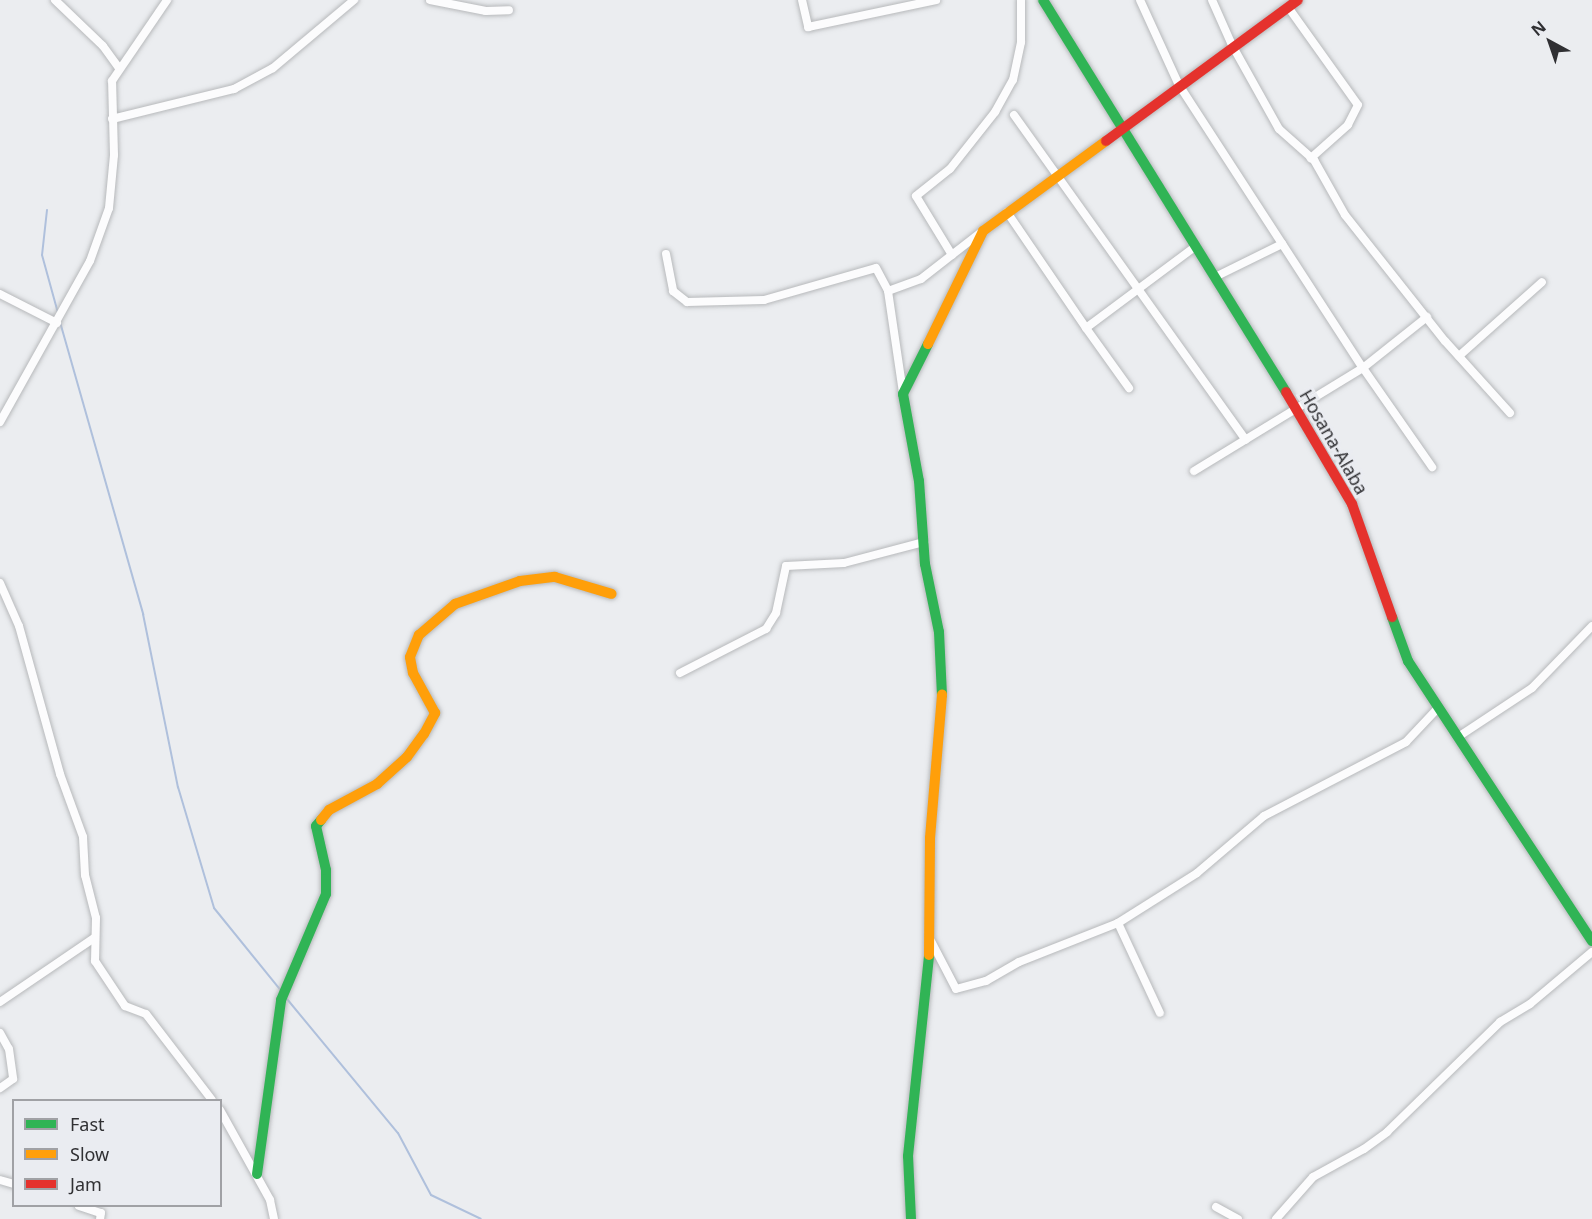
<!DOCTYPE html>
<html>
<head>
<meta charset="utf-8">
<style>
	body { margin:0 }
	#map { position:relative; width:1592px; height:1219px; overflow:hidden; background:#ebedf0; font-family:"Noto Sans",sans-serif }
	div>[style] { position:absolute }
	.stream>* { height:2px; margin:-1px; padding:0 1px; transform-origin:1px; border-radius:1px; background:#afc0dc }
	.roads { filter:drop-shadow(0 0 2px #b7b9bb) drop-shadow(0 0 2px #b7b9bb) }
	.street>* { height:8px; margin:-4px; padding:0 4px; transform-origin:4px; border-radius:4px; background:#fcfcfd }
	.fast>* { height:10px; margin:-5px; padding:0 5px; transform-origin:5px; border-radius:5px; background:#30b455 }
	.slow>* { height:10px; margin:-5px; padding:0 5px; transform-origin:5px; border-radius:5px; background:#ff9f0a }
	.jam>* { height:10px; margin:-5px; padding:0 5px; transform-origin:5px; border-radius:5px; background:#e5322d }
	span { translate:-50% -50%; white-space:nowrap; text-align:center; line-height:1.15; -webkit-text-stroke:6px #eaecf1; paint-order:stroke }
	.street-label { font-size:18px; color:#303033 }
	.legend { position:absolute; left:12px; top:1099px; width:210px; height:108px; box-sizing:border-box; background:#eaecf1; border:2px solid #a0a1a5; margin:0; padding:8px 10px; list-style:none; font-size:18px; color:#303033 }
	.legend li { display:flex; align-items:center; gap:12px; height:30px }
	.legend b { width:30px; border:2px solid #a0a1a5 }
	.north { position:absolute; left:1520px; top:12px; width:60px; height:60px; -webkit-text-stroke:4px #eaecf1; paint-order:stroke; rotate:320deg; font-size:16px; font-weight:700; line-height:24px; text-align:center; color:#303033 }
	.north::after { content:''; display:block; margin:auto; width:21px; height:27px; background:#303033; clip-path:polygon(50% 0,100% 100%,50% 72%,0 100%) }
</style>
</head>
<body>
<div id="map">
	<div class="stream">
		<i style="left:47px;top:210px;width:45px;rotate:96.3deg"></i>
		<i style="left:42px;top:255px;width:60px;rotate:74.6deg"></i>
		<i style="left:60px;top:322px;width:304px;rotate:74.1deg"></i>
		<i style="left:143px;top:614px;width:177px;rotate:78.6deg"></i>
		<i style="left:178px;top:787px;width:126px;rotate:73.4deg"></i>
		<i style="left:214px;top:908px;width:108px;rotate:51deg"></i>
		<i style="left:287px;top:999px;width:174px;rotate:50.4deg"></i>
		<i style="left:398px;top:1133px;width:70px;rotate:62deg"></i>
		<i style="left:431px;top:1195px;width:55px;rotate:25.6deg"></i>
	</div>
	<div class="roads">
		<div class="street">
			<i style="left:55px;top:0;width:66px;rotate:43.8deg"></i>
			<i style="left:103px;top:46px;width:27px;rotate:54deg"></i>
			<i style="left:430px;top:0;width:57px;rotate:11.1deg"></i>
			<i style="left:486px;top:11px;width:23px;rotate:-2deg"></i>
			<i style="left:802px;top:0;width:28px;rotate:77deg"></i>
			<i style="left:808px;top:27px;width:131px;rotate:-11.9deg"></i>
			<i style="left:1140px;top:0;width:94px;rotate:65.4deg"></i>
			<i style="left:1179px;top:85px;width:338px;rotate:57deg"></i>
			<i style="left:1363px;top:368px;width:121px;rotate:55.1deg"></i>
			<i style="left:1212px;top:0;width:49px;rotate:66deg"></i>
			<i style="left:1232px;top:45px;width:96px;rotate:60.8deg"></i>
			<i style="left:1279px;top:129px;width:47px;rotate:41.5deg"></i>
			<i style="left:1314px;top:160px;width:63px;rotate:60.6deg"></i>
			<i style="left:1345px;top:215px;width:161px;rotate:51.6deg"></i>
			<i style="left:1445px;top:341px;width:97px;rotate:47.9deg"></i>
			<i style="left:1288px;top:7px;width:120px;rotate:54.5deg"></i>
			<i style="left:1358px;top:105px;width:22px;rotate:117deg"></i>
			<i style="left:1348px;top:125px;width:50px;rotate:138.3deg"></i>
			<i style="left:1014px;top:115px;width:399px;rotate:54.5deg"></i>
			<i style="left:112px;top:119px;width:126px;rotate:-13.8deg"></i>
			<i style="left:234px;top:89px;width:44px;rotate:-28.3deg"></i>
			<i style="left:273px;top:68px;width:106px;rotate:-40deg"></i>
			<i style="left:1007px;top:212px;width:140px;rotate:55.7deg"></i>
			<i style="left:1086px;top:328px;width:137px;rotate:-36.7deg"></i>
			<i style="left:666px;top:254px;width:38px;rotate:79deg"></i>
			<i style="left:673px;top:291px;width:18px;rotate:38deg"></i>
			<i style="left:687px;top:302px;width:77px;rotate:-1.5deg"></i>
			<i style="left:764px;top:300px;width:116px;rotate:-15.9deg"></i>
			<i style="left:876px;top:268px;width:26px;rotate:62deg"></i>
			<i style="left:888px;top:291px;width:103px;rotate:81.6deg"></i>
			<i style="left:952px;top:255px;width:69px;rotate:-121.4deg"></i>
			<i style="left:916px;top:196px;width:43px;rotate:-38.5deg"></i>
			<i style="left:950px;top:169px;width:73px;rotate:-51.7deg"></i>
			<i style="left:995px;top:112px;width:37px;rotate:-61deg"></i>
			<i style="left:1013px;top:80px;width:39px;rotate:-78deg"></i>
			<i style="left:1021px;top:42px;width:42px;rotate:-90deg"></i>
			<i style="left:1215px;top:277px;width:75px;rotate:-26.2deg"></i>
			<i style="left:888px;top:291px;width:35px;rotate:-20deg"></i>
			<i style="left:921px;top:279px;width:75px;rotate:-37.9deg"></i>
			<i style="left:0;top:294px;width:64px;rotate:27deg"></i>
			<i style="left:1086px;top:328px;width:74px;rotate:54.4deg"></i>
			<i style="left:1459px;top:356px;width:111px;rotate:-41.7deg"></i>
			<i style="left:0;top:422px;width:184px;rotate:-60.8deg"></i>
			<i style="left:90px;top:261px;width:56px;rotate:-70.3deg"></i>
			<i style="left:109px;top:208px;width:53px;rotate:-84.6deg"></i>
			<i style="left:114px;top:155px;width:74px;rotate:-91.5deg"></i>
			<i style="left:112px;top:81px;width:98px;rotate:-55.8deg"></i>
			<i style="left:1194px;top:471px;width:198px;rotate:-31.4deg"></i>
			<i style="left:1363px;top:368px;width:82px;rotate:-38.6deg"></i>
			<i style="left:0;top:583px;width:47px;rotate:66.2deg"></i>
			<i style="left:19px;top:626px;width:154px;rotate:74.5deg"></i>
			<i style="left:60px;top:774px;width:67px;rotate:69.9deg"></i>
			<i style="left:83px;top:837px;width:38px;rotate:87deg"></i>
			<i style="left:85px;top:875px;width:44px;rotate:75.7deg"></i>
			<i style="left:96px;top:918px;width:43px;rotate:91.3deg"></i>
			<i style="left:95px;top:961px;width:54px;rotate:56.3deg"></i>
			<i style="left:125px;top:1006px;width:22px;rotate:21deg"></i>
			<i style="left:146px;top:1014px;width:108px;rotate:52.5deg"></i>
			<i style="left:680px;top:673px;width:97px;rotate:-27.1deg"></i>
			<i style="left:766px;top:629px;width:19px;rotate:-58deg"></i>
			<i style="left:776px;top:613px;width:48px;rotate:-78deg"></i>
			<i style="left:786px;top:566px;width:58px;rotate:-3deg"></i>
			<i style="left:844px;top:563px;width:83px;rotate:-14.7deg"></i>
			<i style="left:1458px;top:737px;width:89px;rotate:-33.5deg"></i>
			<i style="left:1532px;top:688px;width:86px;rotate:-45.9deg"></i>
			<i style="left:1118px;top:923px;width:99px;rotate:65deg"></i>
			<i style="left:930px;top:939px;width:56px;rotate:62.5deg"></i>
			<i style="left:956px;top:989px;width:31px;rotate:-15deg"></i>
			<i style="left:986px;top:981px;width:38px;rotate:-30deg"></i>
			<i style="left:1019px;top:962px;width:106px;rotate:-21.5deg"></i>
			<i style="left:1118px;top:923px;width:93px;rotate:-32.3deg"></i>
			<i style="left:1197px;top:873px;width:88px;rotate:-40.4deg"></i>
			<i style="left:1264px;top:816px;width:160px;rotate:-27.5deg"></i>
			<i style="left:1406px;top:742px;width:47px;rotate:-46.7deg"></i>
			<i style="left:0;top:1002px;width:114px;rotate:-34.2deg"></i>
			<i style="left:0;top:1033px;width:18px;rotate:61deg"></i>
			<i style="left:9px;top:1049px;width:30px;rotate:82deg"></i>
			<i style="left:13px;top:1079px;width:16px;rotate:145deg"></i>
			<i style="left:220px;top:1110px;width:103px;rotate:60.9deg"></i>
			<i style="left:270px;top:1200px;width:19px;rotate:78deg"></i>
			<i style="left:0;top:1180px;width:15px;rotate:16deg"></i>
			<i style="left:79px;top:1206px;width:23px;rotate:18deg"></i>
			<i style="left:101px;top:1213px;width:6px;rotate:99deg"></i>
			<i style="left:1216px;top:1207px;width:25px;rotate:29deg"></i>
			<i style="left:1276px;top:1219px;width:56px;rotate:-48.6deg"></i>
			<i style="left:1313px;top:1177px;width:58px;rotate:-28.8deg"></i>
			<i style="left:1364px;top:1149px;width:29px;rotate:-36deg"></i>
			<i style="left:1387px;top:1132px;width:158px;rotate:-44.2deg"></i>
			<i style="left:1500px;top:1022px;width:35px;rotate:-31deg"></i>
			<i style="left:1530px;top:1004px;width:81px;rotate:-40deg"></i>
		</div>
		<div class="fast">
			<i style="left:1043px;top:0;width:461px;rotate:58.2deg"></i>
			<i style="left:928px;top:344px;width:56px;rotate:116.6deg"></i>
			<i style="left:903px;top:394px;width:88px;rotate:79.6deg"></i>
			<i style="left:919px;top:481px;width:83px;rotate:85.9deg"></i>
			<i style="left:925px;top:564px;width:69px;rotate:78.4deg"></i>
			<i style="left:939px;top:632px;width:63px;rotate:87.3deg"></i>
			<i style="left:1392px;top:617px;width:47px;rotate:70deg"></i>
			<i style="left:1408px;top:661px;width:335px;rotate:56.7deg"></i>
			<i style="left:257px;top:1174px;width:176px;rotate:-82.1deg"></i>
			<i style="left:281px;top:1000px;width:115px;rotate:-67deg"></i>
			<i style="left:326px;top:894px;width:24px;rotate:-90deg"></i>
			<i style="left:326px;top:870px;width:45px;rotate:-102.8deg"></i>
			<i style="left:316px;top:826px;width:8px;rotate:-50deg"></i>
			<i style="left:911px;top:1219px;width:63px;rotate:-92.7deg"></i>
			<i style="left:908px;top:1156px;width:202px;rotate:-84deg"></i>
		</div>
		<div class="slow">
			<i style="left:928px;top:344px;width:126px;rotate:-64deg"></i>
			<i style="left:983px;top:231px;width:152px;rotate:-36.2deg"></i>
			<i style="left:321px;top:820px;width:13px;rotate:-51deg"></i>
			<i style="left:329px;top:810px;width:55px;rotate:-28.4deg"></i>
			<i style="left:377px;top:784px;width:40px;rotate:-42deg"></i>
			<i style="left:407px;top:757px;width:29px;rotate:-54deg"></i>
			<i style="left:424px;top:734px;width:24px;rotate:-62deg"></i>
			<i style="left:435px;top:713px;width:46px;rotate:-118.8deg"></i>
			<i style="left:413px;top:673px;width:16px;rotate:-101deg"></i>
			<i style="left:410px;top:657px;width:24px;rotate:-68deg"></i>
			<i style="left:419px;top:635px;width:48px;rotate:-40.7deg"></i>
			<i style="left:455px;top:604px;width:69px;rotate:-19.5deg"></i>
			<i style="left:520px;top:581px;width:35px;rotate:-7deg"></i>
			<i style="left:555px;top:577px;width:59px;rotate:16.6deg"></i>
			<i style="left:929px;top:955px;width:117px;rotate:-89.5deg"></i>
			<i style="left:930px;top:838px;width:144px;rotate:-85.2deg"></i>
		</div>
		<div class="jam">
			<i style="left:1106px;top:141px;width:238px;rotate:-36.3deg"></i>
			<i style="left:1286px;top:392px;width:130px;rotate:59.5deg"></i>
			<i style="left:1352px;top:504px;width:120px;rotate:70.5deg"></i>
		</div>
	</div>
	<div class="street-label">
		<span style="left:1334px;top:442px;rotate:60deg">Hosana-Alaba</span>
	</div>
	<ul class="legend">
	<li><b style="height:8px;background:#30b455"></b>Fast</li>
	<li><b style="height:8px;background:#ff9f0a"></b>Slow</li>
	<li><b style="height:8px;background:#e5322d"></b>Jam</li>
	</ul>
	<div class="north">N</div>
</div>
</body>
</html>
